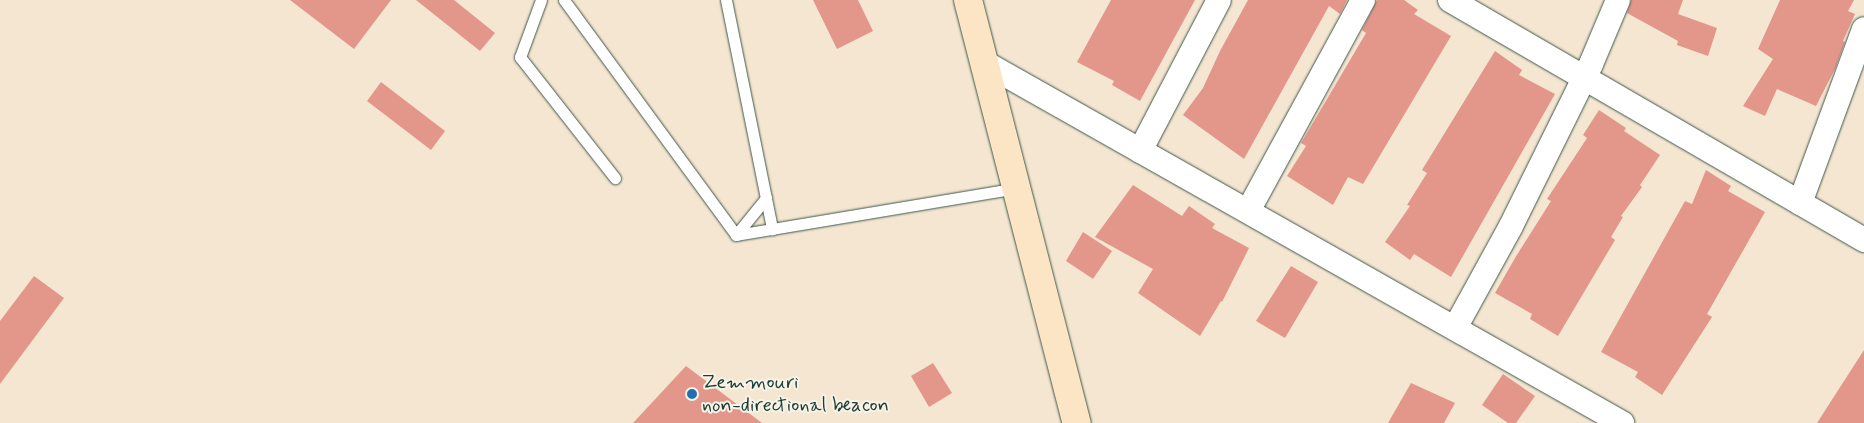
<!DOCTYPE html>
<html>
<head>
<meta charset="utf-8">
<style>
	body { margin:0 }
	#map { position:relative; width:1864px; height:423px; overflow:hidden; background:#f4e6d0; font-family:Mynerve,sans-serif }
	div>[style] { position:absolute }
	.building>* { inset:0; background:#e3978a }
	.roads { filter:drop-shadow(0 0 1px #3f564b) drop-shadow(0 0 1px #3f564b) }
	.service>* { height:11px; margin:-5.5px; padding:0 5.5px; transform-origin:5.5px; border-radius:5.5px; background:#fff }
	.minor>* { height:24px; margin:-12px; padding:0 12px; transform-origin:12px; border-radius:12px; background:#fff }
	.secondary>* { height:28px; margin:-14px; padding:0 14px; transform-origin:14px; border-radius:14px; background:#fce5c4 }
	.dots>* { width:14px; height:14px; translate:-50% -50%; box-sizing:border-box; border:2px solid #f7f3e8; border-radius:50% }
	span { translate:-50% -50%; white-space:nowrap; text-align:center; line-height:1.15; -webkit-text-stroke:4px #f7f3e8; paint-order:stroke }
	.poi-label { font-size:20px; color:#1f3d34 }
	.left { translate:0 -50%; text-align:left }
</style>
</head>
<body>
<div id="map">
	<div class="building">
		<i style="clip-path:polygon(290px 0,391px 0,354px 49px)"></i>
		<i style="clip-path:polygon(416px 0,454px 0,495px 33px,480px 51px)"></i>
		<i style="clip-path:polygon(813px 0,858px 0,873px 31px,837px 49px)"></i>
		<i style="clip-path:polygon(1111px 0,1195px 0,1140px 101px,1112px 85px,1114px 81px,1077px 62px)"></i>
		<i style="clip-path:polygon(1248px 0,1347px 0,1340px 14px,1329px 6px,1244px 159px,1183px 115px,1203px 88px,1220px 51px)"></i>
		<i style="clip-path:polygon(1377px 0,1404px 0,1418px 10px,1414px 14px,1451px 36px,1363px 184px,1348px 177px,1333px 205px,1287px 176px,1306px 146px,1301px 143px,1366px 33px,1362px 30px)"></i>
		<i style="clip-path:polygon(1631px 0,1683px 0,1678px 14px,1717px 28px,1708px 56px,1677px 45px,1678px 41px,1627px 13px)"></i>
		<i style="clip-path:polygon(1780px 0,1854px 0,1848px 11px,1855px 14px,1843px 41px,1845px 42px,1835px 69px,1816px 106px,1777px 89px,1765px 116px,1743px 106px,1773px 59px,1758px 49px)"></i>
		<i style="clip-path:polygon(1495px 51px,1522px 70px,1519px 75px,1555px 94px,1451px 277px,1414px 254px,1410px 260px,1385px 242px,1410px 206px,1407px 205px,1427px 173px,1422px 170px)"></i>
		<i style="clip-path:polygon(381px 82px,445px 131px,431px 150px,367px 101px)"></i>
		<i style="clip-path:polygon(1599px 110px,1626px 128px,1624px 131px,1660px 155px,1640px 185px,1642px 187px,1621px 216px,1623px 217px,1611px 237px,1615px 240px,1558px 336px,1530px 319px,1532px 314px,1495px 293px,1515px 258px,1551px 201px,1547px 199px,1587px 138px,1583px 135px)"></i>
		<i style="clip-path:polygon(1706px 170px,1731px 186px,1728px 191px,1765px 212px,1707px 314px,1712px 317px,1662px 395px,1635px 377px,1638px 372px,1601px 352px,1685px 201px,1692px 204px)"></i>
		<i style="clip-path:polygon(1133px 185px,1182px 216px,1189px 206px,1215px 224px,1212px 228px,1249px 248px,1222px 302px,1221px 301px,1200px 336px,1138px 293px,1153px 269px,1095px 237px)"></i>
		<i style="clip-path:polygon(1083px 232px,1112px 251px,1093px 279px,1066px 261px)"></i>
		<i style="clip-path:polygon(1291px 266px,1318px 282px,1285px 338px,1256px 321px)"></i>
		<i style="clip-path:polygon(34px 276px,64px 298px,0 384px,0 321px)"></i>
		<i style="clip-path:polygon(1864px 350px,1864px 423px,1817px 423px)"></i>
		<i style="clip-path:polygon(933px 363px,952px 393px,929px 407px,911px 376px)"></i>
		<i style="clip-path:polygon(686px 366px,762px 423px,633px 423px)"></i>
		<i style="clip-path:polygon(1503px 374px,1535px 396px,1516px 423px,1508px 423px,1482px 405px)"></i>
		<i style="clip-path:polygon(1411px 383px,1455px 403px,1444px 423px,1388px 423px)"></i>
	</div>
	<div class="roads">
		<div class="service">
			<i style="left:541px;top:0;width:61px;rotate:110.2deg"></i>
			<i style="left:520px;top:57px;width:154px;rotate:51.9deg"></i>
			<i style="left:564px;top:0;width:291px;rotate:53.8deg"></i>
			<i style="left:736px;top:235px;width:285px;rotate:-9.5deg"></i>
			<i style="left:726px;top:0;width:234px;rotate:78.6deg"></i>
			<i style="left:736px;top:235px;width:48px;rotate:-51deg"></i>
		</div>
		<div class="minor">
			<i style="left:1450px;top:0;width:479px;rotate:30.1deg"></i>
			<i style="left:985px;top:63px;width:732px;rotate:29.47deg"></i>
			<i style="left:1140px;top:151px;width:170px;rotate:-62.4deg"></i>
			<i style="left:1800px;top:203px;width:185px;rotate:-69.8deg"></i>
			<i style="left:1248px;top:211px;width:240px;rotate:-61.4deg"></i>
			<i style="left:1455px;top:328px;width:116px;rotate:-61.2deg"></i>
			<i style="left:1511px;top:226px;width:181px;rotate:-63.7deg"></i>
			<i style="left:1591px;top:64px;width:69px;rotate:-67.1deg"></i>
		</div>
		<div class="secondary">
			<i style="left:968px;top:0;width:437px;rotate:75.6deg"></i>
		</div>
	</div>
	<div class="dots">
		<i style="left:692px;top:394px;background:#1f6fb2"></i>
	</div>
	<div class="poi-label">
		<span class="left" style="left:702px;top:394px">Zemmouri<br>non-directional beacon</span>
	</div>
</div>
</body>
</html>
